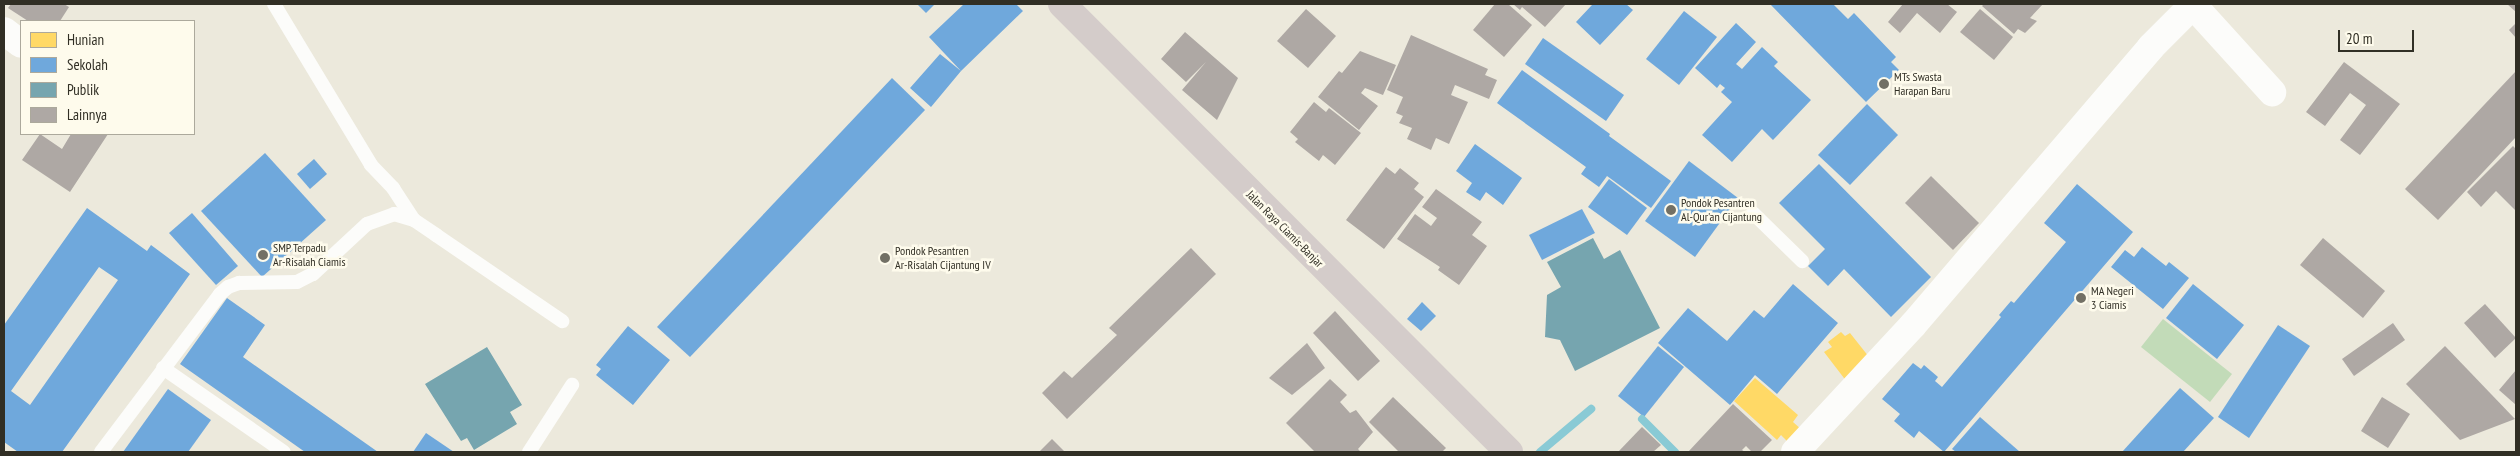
<!DOCTYPE html>
<html>
<head>
<meta charset="utf-8">
<style>
	body { margin:0 }
	#map { position:relative; width:2520px; height:456px; overflow:hidden; background:#ece9dc; font-family:"PT Sans Narrow",sans-serif }
	div>[style] { position:absolute }
	.green>* { inset:0; background:#c2dbb8 }
	.homes>* { inset:0; background:#ffd966 }
	.schools>* { inset:0; background:#6fa8dc }
	.public>* { inset:0; background:#76a5af }
	.stream>* { height:8px; margin:-4px; padding:0 4px; transform-origin:4px; border-radius:4px; background:#89cad5 }
	.building>* { inset:0; background:#aea8a4 }
	.service>* { height:14px; margin:-7px; padding:0 7px; transform-origin:7px; border-radius:7px; background:#fcfcfa }
	.minor>* { height:28px; margin:-14px; padding:0 14px; transform-origin:14px; border-radius:14px; background:#fcfcfa }
	.trunk>* { height:28px; margin:-14px; padding:0 14px; transform-origin:14px; border-radius:14px; background:#d4ccca }
	.dots>* { width:14px; height:14px; translate:-50% -50%; box-sizing:border-box; border:2px solid #fefbec; border-radius:50% }
	span { translate:-50% -50%; white-space:nowrap; text-align:center; line-height:1.15; -webkit-text-stroke:5px #fefbec; paint-order:stroke }
	.poi-label { font-size:12px; color:#312f25 }
	.left { translate:0 -50%; text-align:left }
	.street-label { font-size:12px; color:#312f25 }
	.frame { position:absolute; inset:0; border:5px solid #312f25; pointer-events:none }
	.legend { position:absolute; left:20px; top:20px; width:175px; height:115px; box-sizing:border-box; background:#fefbec; border:1px solid #aca99c; margin:0; padding:6px 9px; list-style:none; font-size:15px; color:#312f25 }
	.legend li { display:flex; align-items:center; gap:10px; height:25px }
	.legend b { width:25px; border:1px solid #aca99c }
	.scale { position:absolute; left:2338px; top:30px; width:76px; height:22px; box-sizing:border-box; border:2px solid #312f25; border-top:0; padding-left:6px; font-size:15px; line-height:18px; white-space:nowrap; color:#312f25; -webkit-text-stroke:4px #fefbec; paint-order:stroke }
</style>
</head>
<body>
<div id="map">
	<div class="green">
		<i style="clip-path:polygon(2163px 319px,2232px 374px,2210px 402px,2141px 347px)"></i>
	</div>
	<div class="homes">
		<i style="clip-path:polygon(1841px 332px,1845px 336px,1850px 333px,1873px 362px,1847px 382px,1824px 352px,1832px 347px,1828px 342px)"></i>
		<i style="clip-path:polygon(1755px 378px,1798px 415px,1793px 422px,1802px 430px,1790px 444px,1781px 435px,1777px 440px,1734px 401px)"></i>
	</div>
	<div class="schools">
		<i style="clip-path:polygon(917px 4px,935px 4px,926px 13px)"></i>
		<i style="clip-path:polygon(964px 4px,1016px 4px,1023px 11px,961px 71px,931px 107px,910px 88px,940px 54px,961px 71px,929px 37px)"></i>
		<i style="clip-path:polygon(1591px 4px,1626px 4px,1633px 10px,1600px 45px,1576px 22px,1592px 5px)"></i>
		<i style="clip-path:polygon(1770px 4px,1833px 4px,1848px 19px,1854px 13px,1896px 57px,1891px 62px,1899px 70px,1866px 102px)"></i>
		<i style="clip-path:polygon(1684px 11px,1717px 37px,1679px 85px,1646px 59px)"></i>
		<i style="clip-path:polygon(1736px 23px,1756px 42px,1736px 64px,1742px 69px,1762px 47px,1778px 62px,1774px 66px,1811px 100px,1773px 140px,1762px 129px,1732px 162px,1702px 135px,1732px 102px,1721px 92px,1725px 88px,1720px 84px,1717px 88px,1695px 68px)"></i>
		<i style="clip-path:polygon(1543px 38px,1624px 95px,1606px 121px,1525px 64px)"></i>
		<i style="clip-path:polygon(1522px 70px,1610px 134px,1609px 136px,1671px 181px,1651px 208px,1607px 176px,1599px 187px,1581px 174px,1586px 167px,1497px 103px)"></i>
		<i style="clip-path:polygon(892px 78px,925px 110px,690px 357px,657px 327px)"></i>
		<i style="clip-path:polygon(1867px 104px,1898px 135px,1850px 185px,1818px 155px)"></i>
		<i style="clip-path:polygon(1475px 144px,1522px 178px,1503px 205px,1486px 192px,1480px 201px,1466px 192px,1472px 183px,1456px 171px)"></i>
		<i style="clip-path:polygon(265px 153px,326px 220px,262px 277px,201px 211px)"></i>
		<i style="clip-path:polygon(314px 159px,327px 174px,310px 189px,297px 174px)"></i>
		<i style="clip-path:polygon(1689px 161px,1738px 198px,1695px 257px,1645px 221px)"></i>
		<i style="clip-path:polygon(1819px 164px,1931px 277px,1891px 317px,1844px 269px,1828px 286px,1808px 266px,1825px 249px,1779px 203px)"></i>
		<i style="clip-path:polygon(1609px 179px,1647px 208px,1627px 235px,1588px 207px)"></i>
		<i style="clip-path:polygon(2077px 184px,2133px 232px,1944px 452px,1919px 431px,1914px 438px,1894px 421px,1900px 414px,1882px 399px,1913px 363px,1921px 369px,1924px 365px,1938px 377px,1935px 381px,1942px 387px,2001px 317px,1999px 315px,2011px 301px,2014px 303px,2066px 242px,2044px 223px)"></i>
		<i style="clip-path:polygon(evenodd,87px 208px,147px 251px,151px 245px,190px 274px,62px 452px,18px 452px,4px 442px,4px 325px,87px 208px,99px 267px,118px 280px,30px 405px,11px 391px,99px 267px)"></i>
		<i style="clip-path:polygon(1582px 209px,1595px 233px,1542px 260px,1529px 235px)"></i>
		<i style="clip-path:polygon(192px 213px,238px 266px,216px 285px,169px 233px)"></i>
		<i style="clip-path:polygon(2142px 247px,2166px 266px,2169px 262px,2189px 278px,2163px 309px,2111px 267px,2125px 250px,2134px 257px)"></i>
		<i style="clip-path:polygon(1793px 284px,1838px 323px,1777px 394px,1755px 375px,1730px 405px,1658px 343px,1688px 308px,1727px 341px,1754px 310px,1764px 318px)"></i>
		<i style="clip-path:polygon(2193px 284px,2244px 325px,2217px 359px,2166px 318px)"></i>
		<i style="clip-path:polygon(227px 298px,265px 325px,243px 357px,378px 452px,305px 452px,180px 364px)"></i>
		<i style="clip-path:polygon(1422px 302px,1436px 316px,1421px 331px,1407px 319px)"></i>
		<i style="clip-path:polygon(2278px 325px,2310px 346px,2249px 438px,2218px 417px)"></i>
		<i style="clip-path:polygon(628px 326px,670px 360px,633px 405px,596px 375px,601px 369px,596px 365px)"></i>
		<i style="clip-path:polygon(1658px 346px,1684px 367px,1644px 417px,1618px 396px)"></i>
		<i style="clip-path:polygon(2180px 388px,2214px 418px,2183px 452px,2122px 452px)"></i>
		<i style="clip-path:polygon(168px 389px,211px 420px,188px 452px,123px 452px)"></i>
		<i style="clip-path:polygon(1980px 417px,2020px 452px,1956px 452px,1952px 449px)"></i>
		<i style="clip-path:polygon(426px 433px,454px 452px,413px 452px)"></i>
	</div>
	<div class="public">
		<i style="clip-path:polygon(1593px 238px,1604px 259px,1620px 250px,1660px 328px,1575px 371px,1560px 340px,1545px 337px,1547px 295px,1561px 287px,1547px 262px)"></i>
		<i style="clip-path:polygon(487px 347px,522px 405px,510px 412px,517px 424px,474px 450px,467px 438px,461px 441px,425px 384px)"></i>
	</div>
	<div class="stream">
		<i style="left:1642px;top:419px;width:47px;rotate:45deg"></i>
		<i style="left:1540px;top:452px;width:67px;rotate:-40.1deg"></i>
	</div>
	<div class="building">
		<i style="clip-path:polygon(11px 4px,64px 4px,69px 7px,60px 21px,28px 21px,8px 8px)"></i>
		<i style="clip-path:polygon(1495px 4px,1508px 4px,1532px 25px,1504px 57px,1473px 30px)"></i>
		<i style="clip-path:polygon(1513px 4px,1566px 4px,1545px 27px,1522px 7px,1520px 10px)"></i>
		<i style="clip-path:polygon(1903px 4px,1947px 4px,1957px 12px,1940px 33px,1917px 13px,1900px 33px,1888px 22px)"></i>
		<i style="clip-path:polygon(1984px 4px,2043px 4px,2030px 18px,2037px 21px,2025px 33px,2018px 29px,2014px 34px,1982px 6px)"></i>
		<i style="clip-path:polygon(2507px 4px,2516px 4px,2516px 12px)"></i>
		<i style="clip-path:polygon(1306px 9px,1336px 36px,1308px 68px,1277px 41px)"></i>
		<i style="clip-path:polygon(1980px 9px,2013px 37px,1994px 60px,1960px 32px)"></i>
		<i style="clip-path:polygon(2516px 23px,2516px 38px,2509px 30px)"></i>
		<i style="clip-path:polygon(1185px 32px,1238px 78px,1217px 120px,1182px 90px,1206px 62px,1186px 82px,1161px 59px)"></i>
		<i style="clip-path:polygon(1411px 35px,1488px 69px,1485px 75px,1497px 80px,1489px 99px,1455px 85px,1451px 95px,1468px 102px,1449px 144px,1436px 138px,1431px 150px,1407px 139px,1412px 128px,1399px 123px,1403px 116px,1396px 113px,1403px 97px,1387px 90px)"></i>
		<i style="clip-path:polygon(1360px 51px,1396px 65px,1383px 95px,1365px 88px,1361px 93px,1378px 106px,1359px 130px,1318px 97px,1339px 71px,1342px 73px)"></i>
		<i style="clip-path:polygon(2344px 62px,2400px 104px,2360px 155px,2340px 140px,2366px 105px,2350px 93px,2325px 126px,2306px 112px)"></i>
		<i style="clip-path:polygon(2516px 71px,2516px 137px,2438px 220px,2405px 189px)"></i>
		<i style="clip-path:polygon(1314px 102px,1326px 112px,1329px 108px,1361px 133px,1335px 165px,1323px 155px,1319px 161px,1295px 142px,1298px 139px,1290px 132px)"></i>
		<i style="clip-path:polygon(40px 134px,62px 149px,71px 134px,108px 134px,70px 192px,22px 160px)"></i>
		<i style="clip-path:polygon(2513px 146px,2516px 149px,2516px 211px,2496px 191px,2481px 207px,2467px 192px)"></i>
		<i style="clip-path:polygon(1386px 167px,1395px 174px,1400px 168px,1419px 183px,1414px 189px,1424px 197px,1384px 249px,1346px 220px)"></i>
		<i style="clip-path:polygon(1931px 176px,1979px 223px,1953px 250px,1905px 203px)"></i>
		<i style="clip-path:polygon(1436px 189px,1482px 222px,1472px 235px,1487px 246px,1459px 285px,1438px 270px,1440px 267px,1397px 239px,1415px 214px,1431px 226px,1437px 218px,1422px 207px)"></i>
		<i style="clip-path:polygon(2323px 238px,2385px 291px,2363px 318px,2300px 265px)"></i>
		<i style="clip-path:polygon(1191px 248px,1216px 274px,1067px 419px,1042px 393px,1064px 371px,1072px 378px,1117px 335px,1109px 328px)"></i>
		<i style="clip-path:polygon(2485px 304px,2516px 338px,2495px 358px,2464px 323px)"></i>
		<i style="clip-path:polygon(1335px 311px,1380px 361px,1358px 381px,1313px 333px)"></i>
		<i style="clip-path:polygon(2393px 323px,2405px 340px,2354px 376px,2342px 359px)"></i>
		<i style="clip-path:polygon(1307px 343px,1325px 368px,1292px 395px,1269px 378px)"></i>
		<i style="clip-path:polygon(2445px 346px,2515px 419px,2460px 440px,2406px 384px)"></i>
		<i style="clip-path:polygon(2516px 370px,2516px 405px,2499px 390px)"></i>
		<i style="clip-path:polygon(1330px 379px,1347px 395px,1340px 402px,1350px 413px,1356px 410px,1373px 432px,1358px 449px,1361px 452px,1315px 452px,1286px 423px)"></i>
		<i style="clip-path:polygon(1393px 397px,1446px 448px,1442px 452px,1399px 452px,1369px 422px)"></i>
		<i style="clip-path:polygon(2382px 397px,2410px 414px,2388px 448px,2361px 431px)"></i>
		<i style="clip-path:polygon(1733px 404px,1772px 440px,1760px 452px,1752px 452px,1746px 446px,1742px 450px,1745px 452px,1688px 452px)"></i>
		<i style="clip-path:polygon(1642px 427px,1661px 445px,1653px 452px,1618px 452px)"></i>
		<i style="clip-path:polygon(1052px 439px,1065px 452px,1039px 452px)"></i>
	</div>
	<div class="service">
		<i style="left:274px;top:4px;width:188px;rotate:58.9deg"></i>
		<i style="left:371px;top:165px;width:32px;rotate:46deg"></i>
		<i style="left:393px;top:188px;width:38px;rotate:57deg"></i>
		<i style="left:1753px;top:213px;width:69px;rotate:44.4deg"></i>
		<i style="left:163px;top:368px;width:147px;rotate:34.8deg"></i>
		<i style="left:101px;top:452px;width:198px;rotate:-53deg"></i>
		<i style="left:220px;top:294px;width:11px;rotate:-41deg"></i>
		<i style="left:228px;top:287px;width:12px;rotate:-20deg"></i>
		<i style="left:239px;top:283px;width:58px;rotate:-1deg"></i>
		<i style="left:297px;top:282px;width:18px;rotate:-27deg"></i>
		<i style="left:313px;top:274px;width:74px;rotate:-42.8deg"></i>
		<i style="left:367px;top:224px;width:29px;rotate:-20deg"></i>
		<i style="left:394px;top:214px;width:21px;rotate:17deg"></i>
		<i style="left:414px;top:220px;width:27px;rotate:34deg"></i>
		<i style="left:436px;top:235px;width:153px;rotate:34.3deg"></i>
		<i style="left:529px;top:452px;width:80px;rotate:-57.3deg"></i>
	</div>
	<div class="minor">
		<i style="left:2193px;top:5px;width:118px;rotate:47.8deg"></i>
		<i style="left:4px;top:31px;width:21px;rotate:37deg"></i>
		<i style="left:1795px;top:452px;width:173px;rotate:-47.1deg"></i>
		<i style="left:1913px;top:325px;width:366px;rotate:-49.4deg"></i>
		<i style="left:2151px;top:47px;width:61px;rotate:-45deg"></i>
	</div>
	<div class="trunk">
		<i style="left:1062px;top:4px;width:633px;rotate:45.06deg"></i>
	</div>
	<div class="dots">
		<i style="left:1884px;top:84px;background:#727065"></i>
		<i style="left:1671px;top:210px;background:#727065"></i>
		<i style="left:263px;top:255px;background:#727065"></i>
		<i style="left:885px;top:258px;background:#727065"></i>
		<i style="left:2081px;top:298px;background:#727065"></i>
	</div>
	<div class="poi-label">
		<span class="left" style="left:1894px;top:84px">MTs Swasta<br>Harapan Baru</span>
		<span class="left" style="left:1681px;top:210px">Pondok Pesantren<br>Al-Qur'an Cijantung</span>
		<span class="left" style="left:273px;top:255px">SMP Terpadu<br>Ar-Risalah Ciamis</span>
		<span class="left" style="left:895px;top:258px">Pondok Pesantren<br>Ar-Risalah Cijantung IV</span>
		<span class="left" style="left:2091px;top:298px">MA Negeri<br>3 Ciamis</span>
	</div>
	<div class="street-label">
		<span style="left:1285px;top:229px;rotate:45deg">Jalan Raya Ciamis-Banjar</span>
	</div>
	<div class="frame"></div>
	<ul class="legend">
	<li><b style="height:14px;background:#ffd966"></b>Hunian</li>
	<li><b style="height:14px;background:#6fa8dc"></b>Sekolah</li>
	<li><b style="height:14px;background:#76a5af"></b>Publik</li>
	<li><b style="height:14px;background:#aea8a4"></b>Lainnya</li>
	</ul>
	<div class="scale">20 m</div>
</div>
</body>
</html>
